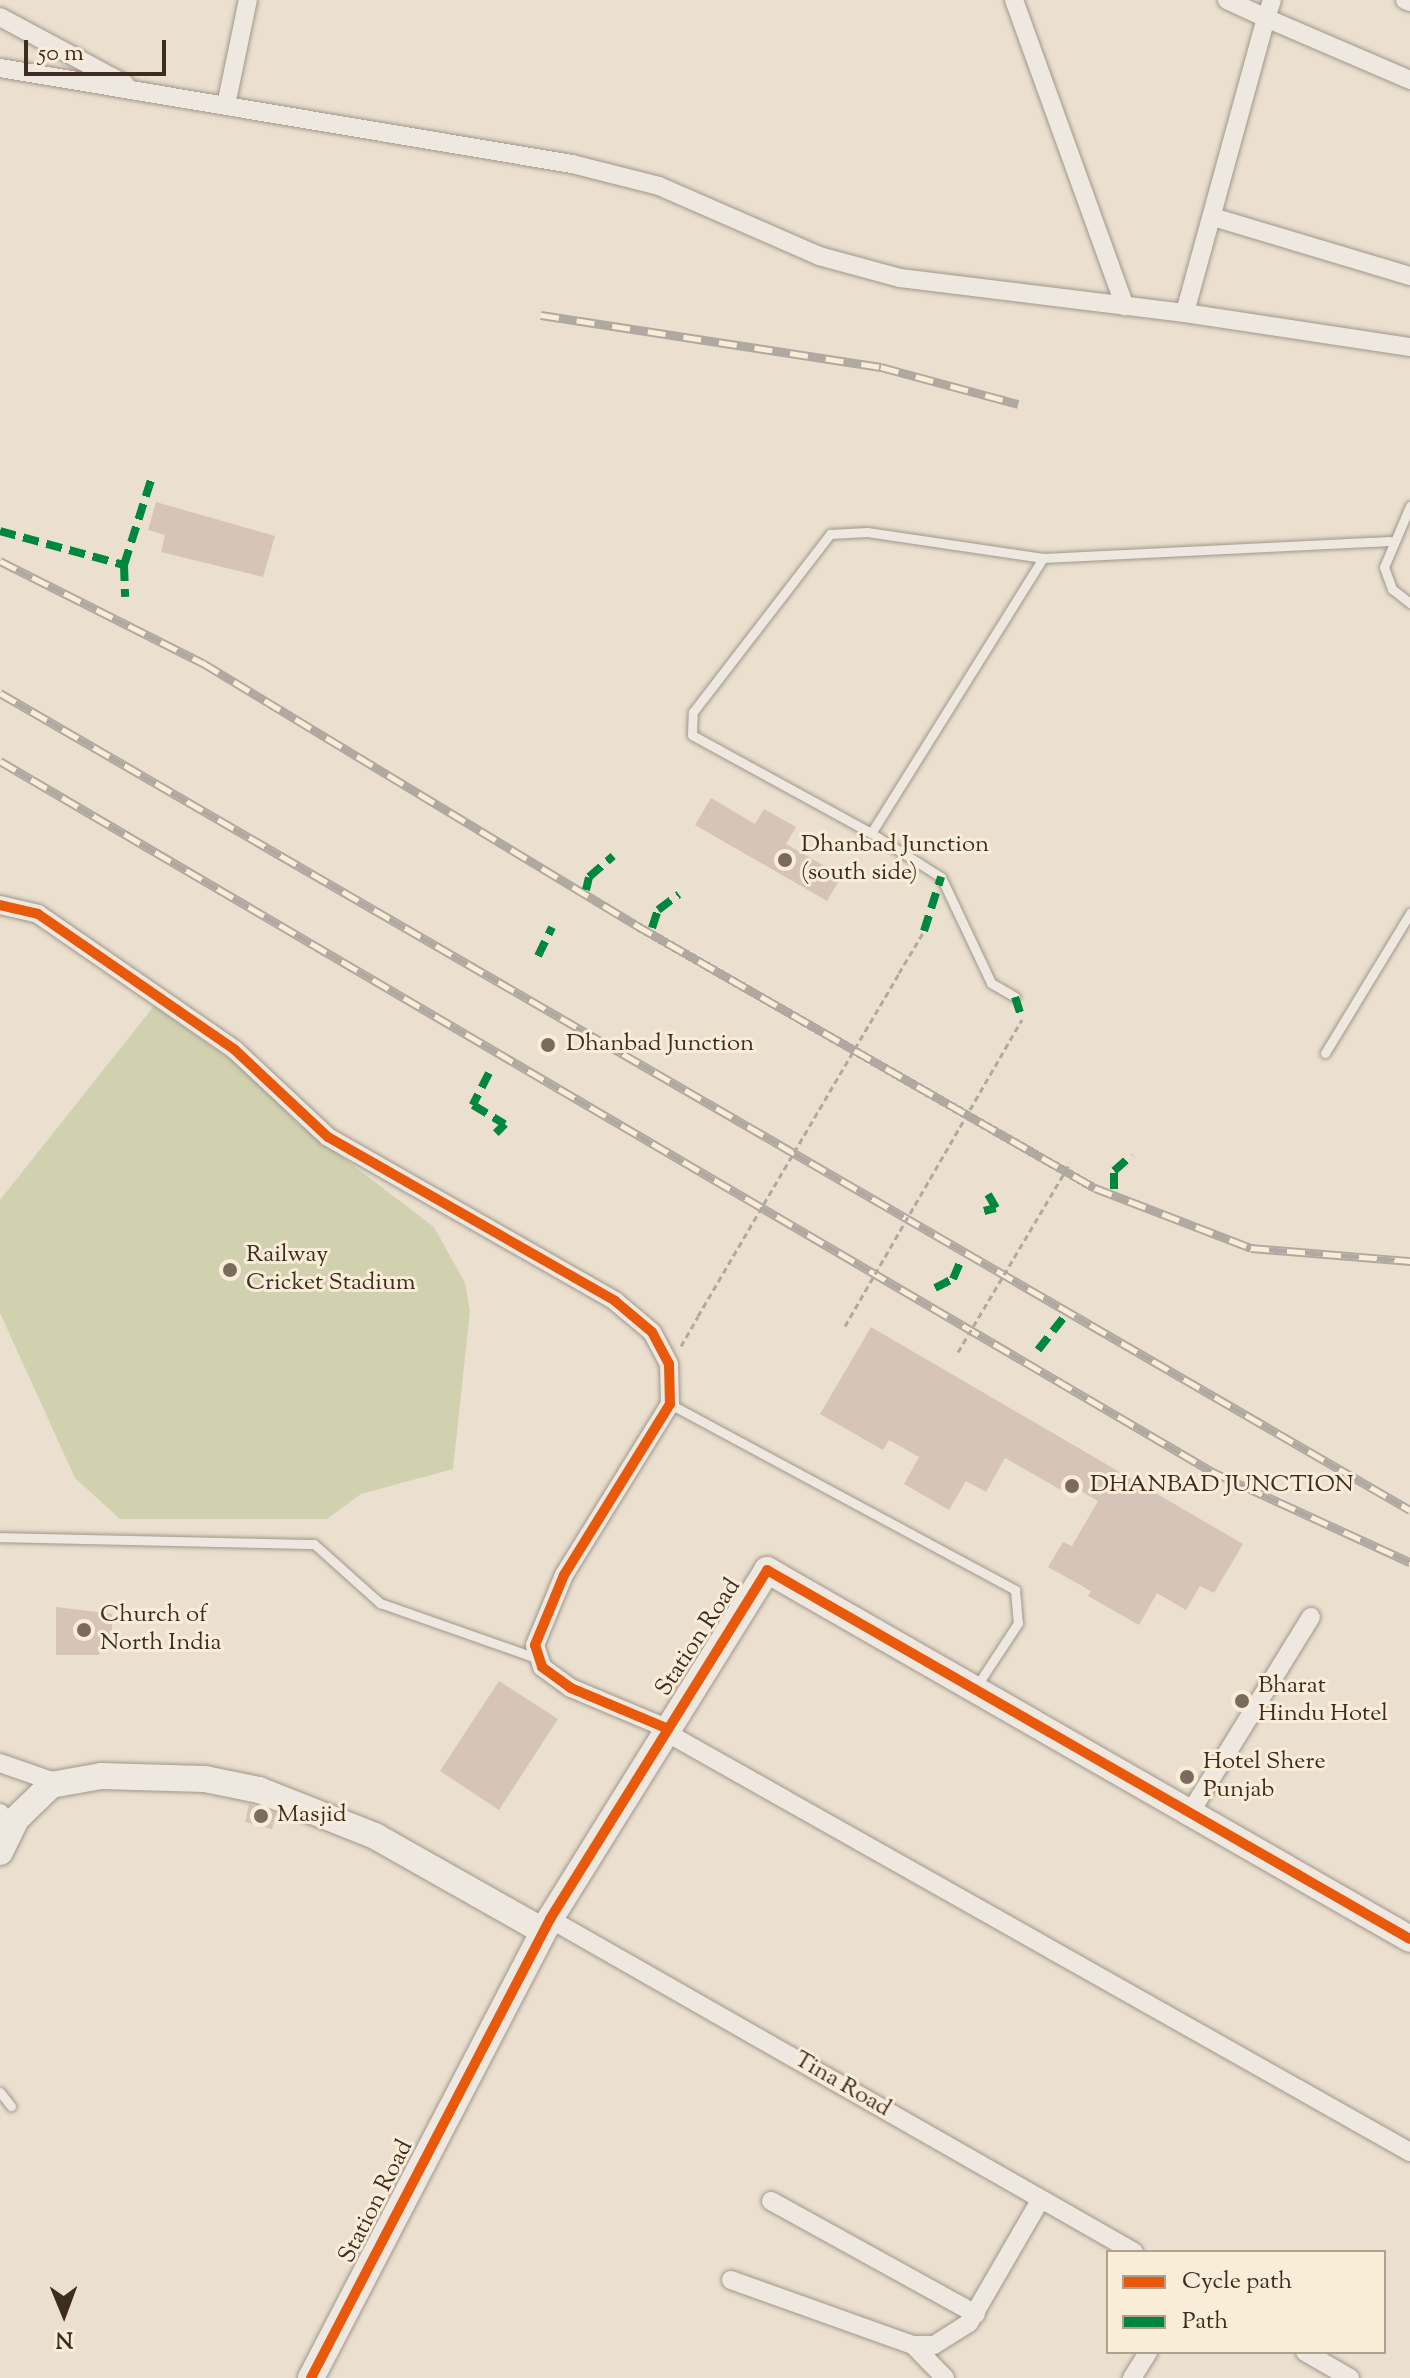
<!DOCTYPE html>
<html>
<head>
<meta charset="utf-8">
<style>
	body { margin:0 }
	#map { position:relative; width:1410px; height:2378px; overflow:hidden; background:#ebe0cf; font-family:"Sorts Mill Goudy",serif }
	div>[style] { position:absolute }
	.green>* { inset:0; background:#d1d1af }
	.building>* { inset:0; background:#d5c4b7 }
	.path>* { height:3px; margin-top:-1.5px; transform-origin:0; background:repeating-linear-gradient(90deg,#b0a9a1 0 6px,transparent 0 10px) }
	.roads { filter:drop-shadow(0 0 2px #9f978c) drop-shadow(0 0 2px #9f978c) }
	.lane>* { height:9px; margin:-4.5px; padding:0 4.5px; transform-origin:4.5px; border-radius:4.5px; background:#eee8e0 }
	.street>* { height:18px; margin:-9px; padding:0 9px; transform-origin:9px; border-radius:9px; background:#eee8e0 }
	.secondary>* { height:26px; margin:-13px; padding:0 13px; transform-origin:13px; border-radius:13px; background:#eee8e0 }
	.rail>* { height:9px; margin-top:-4.5px; transform-origin:0; background:repeating-linear-gradient(90deg,#faedd8 0 18px,#b0a9a1 0 36px); box-sizing:border-box; border-block:2px solid #b0a9a1 }
	.path-bridge>* { height:3px; margin-top:-1.5px; transform-origin:0; background:repeating-linear-gradient(90deg,#b0a9a1 0 6px,transparent 0 10px) }
	.quiet>* { height:8px; margin-top:-4px; transform-origin:0; background:repeating-linear-gradient(90deg,#00873e 0 16px,transparent 0 24px) }
	.cycleway>* { height:10px; margin:-5px; padding:0 5px; transform-origin:5px; border-radius:5px; background:#e8590c }
	.dots>* { width:22px; height:22px; translate:-50% -50%; box-sizing:border-box; border:4px solid #faedd8; border-radius:50% }
	span { translate:-50% -50%; white-space:nowrap; text-align:center; line-height:1.15; -webkit-text-stroke:6px #faedd8; paint-order:stroke }
	.poi-label { font-size:24px; color:#3e2c22 }
	.left { translate:0 -50%; text-align:left }
	.street-label { font-size:24px; color:#3e2c22 }
	.legend { position:absolute; left:1106px; top:2250px; width:280px; height:104px; box-sizing:border-box; background:#faedd8; border:2px solid #afa08f; margin:0; padding:10px 14px; list-style:none; font-size:24px; color:#3e2c22 }
	.legend li { display:flex; align-items:center; gap:16px; height:40px }
	.legend b { width:40px; border:2px solid #afa08f }
	.north { position:absolute; left:24px; top:2274px; width:80px; height:80px; -webkit-text-stroke:6px #faedd8; paint-order:stroke; rotate:179deg; font-size:22px; font-weight:700; line-height:32px; text-align:center; color:#3e2c22 }
	.north::after { content:''; display:block; margin:auto; width:28px; height:36px; background:#3e2c22; clip-path:polygon(50% 0,100% 100%,50% 72%,0 100%) }
	.scale { position:absolute; left:24px; top:40px; width:142px; height:36px; box-sizing:border-box; border:4px solid #3e2c22; border-top:0; padding-left:10px; font-size:24px; line-height:28px; white-space:nowrap; color:#3e2c22; -webkit-text-stroke:6px #faedd8; paint-order:stroke }
</style>
</head>
<body>
<div id="map">
	<div class="green">
		<i style="clip-path:polygon(154px 1006px,250px 1073px,296px 1122px,434px 1227px,465px 1283px,470px 1311px,453px 1469px,361px 1494px,327px 1519px,120px 1519px,75px 1478px,0 1313px,0 1200px)"></i>
	</div>
	<div class="building">
		<i style="clip-path:polygon(156px 502px,275px 536px,263px 577px,161px 552px,165px 535px,148px 530px)"></i>
		<i style="clip-path:polygon(711px 798px,755px 824px,764px 809px,796px 827px,786px 844px,842px 876px,827px 901px,695px 825px)"></i>
		<i style="clip-path:polygon(871px 1327px,1243px 1544px,1214px 1593px,1200px 1586px,1186px 1610px,1157px 1593px,1139px 1625px,1088px 1596px,1091px 1591px,1048px 1567px,1063px 1542px,1072px 1546px,1098px 1501px,1072px 1486px,1068px 1494px,1005px 1458px,986px 1492px,966px 1481px,949px 1510px,904px 1484px,919px 1457px,889px 1440px,883px 1450px,820px 1414px)"></i>
		<i style="clip-path:polygon(56px 1607px,112px 1614px,112px 1647px,100px 1647px,99px 1655px,56px 1655px)"></i>
		<i style="clip-path:polygon(499px 1681px,558px 1719px,499px 1810px,440px 1771px)"></i>
		<i style="clip-path:polygon(249px 1804px,276px 1814px,272px 1829px,245px 1822px)"></i>
	</div>
	<div class="path">
		<i style="left:899px;top:973px;width:49px;rotate:-59.2deg"></i>
		<i style="left:681px;top:1346px;width:34px;rotate:-60deg"></i>
	</div>
	<div class="roads">
		<div class="lane">
			<i style="left:1410px;top:506px;width:66px;rotate:113.1deg"></i>
			<i style="left:1384px;top:567px;width:23px;rotate:70deg"></i>
			<i style="left:1392px;top:589px;width:23px;rotate:38deg"></i>
			<i style="left:1043px;top:558px;width:324px;rotate:122deg"></i>
			<i style="left:871px;top:833px;width:204px;rotate:-151.3deg"></i>
			<i style="left:692px;top:735px;width:23px;rotate:-88deg"></i>
			<i style="left:693px;top:712px;width:225px;rotate:-52.4deg"></i>
			<i style="left:830px;top:534px;width:37px;rotate:-3deg"></i>
			<i style="left:867px;top:532px;width:178px;rotate:8.4deg"></i>
			<i style="left:1043px;top:558px;width:347px;rotate:-2.8deg"></i>
			<i style="left:871px;top:833px;width:83px;rotate:32.2deg"></i>
			<i style="left:941px;top:877px;width:117px;rotate:64.7deg"></i>
			<i style="left:991px;top:983px;width:28px;rotate:30deg"></i>
			<i style="left:1325px;top:1053px;width:164px;rotate:-58.7deg"></i>
			<i style="left:670px;top:1404px;width:392px;rotate:28.3deg"></i>
			<i style="left:1015px;top:1590px;width:33px;rotate:85deg"></i>
			<i style="left:1018px;top:1623px;width:77px;rotate:123.3deg"></i>
			<i style="left:0;top:1537px;width:314px;rotate:1.3deg"></i>
			<i style="left:314px;top:1544px;width:89px;rotate:41.8deg"></i>
			<i style="left:380px;top:1603px;width:165px;rotate:19.4deg"></i>
			<i style="left:0;top:2092px;width:18px;rotate:52deg"></i>
		</div>
		<div class="street">
			<i style="left:1014px;top:0;width:326px;rotate:70.1deg"></i>
			<i style="left:1227px;top:0;width:43px;rotate:24.8deg"></i>
			<i style="left:1266px;top:18px;width:306px;rotate:105.4deg"></i>
			<i style="left:1185px;top:313px;width:228px;rotate:8.6deg"></i>
			<i style="left:1272px;top:0;width:19px;rotate:108deg"></i>
			<i style="left:1266px;top:18px;width:157px;rotate:23.3deg"></i>
			<i style="left:1405px;top:0;width:5px;rotate:22deg"></i>
			<i style="left:0;top:17px;width:142px;rotate:28.2deg"></i>
			<i style="left:0;top:68px;width:580px;rotate:9.53deg"></i>
			<i style="left:572px;top:164px;width:90px;rotate:14.2deg"></i>
			<i style="left:659px;top:186px;width:175px;rotate:23.6deg"></i>
			<i style="left:819px;top:256px;width:84px;rotate:15.2deg"></i>
			<i style="left:900px;top:278px;width:287px;rotate:7deg"></i>
			<i style="left:226px;top:105px;width:107px;rotate:-78.2deg"></i>
			<i style="left:1213px;top:217px;width:206px;rotate:16.7deg"></i>
			<i style="left:0;top:905px;width:39px;rotate:13deg"></i>
			<i style="left:38px;top:914px;width:239px;rotate:34.6deg"></i>
			<i style="left:235px;top:1050px;width:127px;rotate:43.1deg"></i>
			<i style="left:328px;top:1137px;width:331px;rotate:29.7deg"></i>
			<i style="left:615px;top:1301px;width:48px;rotate:40deg"></i>
			<i style="left:652px;top:1332px;width:36px;rotate:62deg"></i>
			<i style="left:669px;top:1364px;width:40px;rotate:88.6deg"></i>
			<i style="left:670px;top:1404px;width:201px;rotate:121.8deg"></i>
			<i style="left:564px;top:1575px;width:76px;rotate:112.5deg"></i>
			<i style="left:535px;top:1645px;width:23px;rotate:72deg"></i>
			<i style="left:542px;top:1667px;width:36px;rotate:36deg"></i>
			<i style="left:571px;top:1688px;width:101px;rotate:22.8deg"></i>
			<i style="left:662px;top:1730px;width:859px;rotate:29.43deg"></i>
			<i style="left:0;top:1763px;width:60px;rotate:19.3deg"></i>
			<i style="left:0;top:1813px;width:25px;rotate:69deg"></i>
			<i style="left:1188px;top:1816px;width:234px;rotate:-58.3deg"></i>
			<i style="left:550px;top:1919px;width:672px;rotate:29.69deg"></i>
			<i style="left:771px;top:2201px;width:234px;rotate:28.9deg"></i>
			<i style="left:731px;top:2280px;width:193px;rotate:19.7deg"></i>
			<i style="left:913px;top:2345px;width:21px"></i>
			<i style="left:934px;top:2345px;width:41px;rotate:-32.2deg"></i>
			<i style="left:969px;top:2323px;width:143px;rotate:-59.9deg"></i>
			<i style="left:913px;top:2345px;width:46px;rotate:45.9deg"></i>
			<i style="left:1305px;top:2352px;width:52px;rotate:30deg"></i>
			<i style="left:1132px;top:2378px;width:31px;rotate:-58deg"></i>
		</div>
		<div class="secondary">
			<i style="left:0;top:1852px;width:37px;rotate:-64deg"></i>
			<i style="left:16px;top:1819px;width:49px;rotate:-44.2deg"></i>
			<i style="left:51px;top:1785px;width:51px;rotate:-10.2deg"></i>
			<i style="left:101px;top:1776px;width:104px;rotate:1.7deg"></i>
			<i style="left:205px;top:1779px;width:55px;rotate:11.5deg"></i>
			<i style="left:259px;top:1790px;width:125px;rotate:21.6deg"></i>
			<i style="left:375px;top:1836px;width:193px;rotate:29.5deg"></i>
			<i style="left:311px;top:2378px;width:517px;rotate:-62.49deg"></i>
			<i style="left:550px;top:1919px;width:411px;rotate:-58.1deg"></i>
			<i style="left:767px;top:1570px;width:741px;rotate:29.85deg"></i>
		</div>
	</div>
	<div class="rail">
		<i style="left:541px;top:315px;width:344px;rotate:8.7deg"></i>
		<i style="left:881px;top:367px;width:142px;rotate:15.1deg"></i>
		<i style="left:0;top:561px;width:227px;rotate:26.7deg"></i>
		<i style="left:203px;top:663px;width:506px;rotate:31.18deg"></i>
		<i style="left:636px;top:925px;width:529px;rotate:29.81deg"></i>
		<i style="left:1095px;top:1188px;width:167px;rotate:21deg"></i>
		<i style="left:1251px;top:1248px;width:160px;rotate:4.7deg"></i>
		<i style="left:0;top:693px;width:1630px;rotate:30.09deg"></i>
		<i style="left:0;top:761px;width:1406px;rotate:30.38deg"></i>
		<i style="left:1213px;top:1472px;width:217px;rotate:24.6deg"></i>
	</div>
	<div class="path-bridge">
		<i style="left:698px;top:1316px;width:398px;rotate:-59.6deg"></i>
		<i style="left:845px;top:1326px;width:354px;rotate:-60deg"></i>
		<i style="left:958px;top:1352px;width:220px;rotate:-59.3deg"></i>
	</div>
	<div class="quiet">
		<i style="left:0;top:531px;width:129px;rotate:15.3deg"></i>
		<i style="left:124px;top:565px;width:89px;rotate:-72.4deg"></i>
		<i style="left:124px;top:565px;width:32px;rotate:88deg"></i>
		<i style="left:586px;top:890px;width:13px;rotate:-77deg"></i>
		<i style="left:589px;top:877px;width:32px;rotate:-41deg"></i>
		<i style="left:652px;top:928px;width:19px;rotate:-72deg"></i>
		<i style="left:658px;top:910px;width:26px;rotate:-37deg"></i>
		<i style="left:924px;top:931px;width:57px;rotate:-72.5deg"></i>
		<i style="left:538px;top:956px;width:32px;rotate:-64deg"></i>
		<i style="left:1015px;top:997px;width:23px;rotate:72deg"></i>
		<i style="left:489px;top:1073px;width:36px;rotate:117deg"></i>
		<i style="left:473px;top:1105px;width:37px;rotate:31deg"></i>
		<i style="left:505px;top:1124px;width:13px;rotate:135deg"></i>
		<i style="left:1114px;top:1189px;width:18px;rotate:-90deg"></i>
		<i style="left:1114px;top:1171px;width:24px;rotate:-42deg"></i>
		<i style="left:984px;top:1211px;width:12px;rotate:-14deg"></i>
		<i style="left:996px;top:1208px;width:16px;rotate:-120deg"></i>
		<i style="left:935px;top:1288px;width:20px;rotate:-27deg"></i>
		<i style="left:953px;top:1279px;width:23px;rotate:-67deg"></i>
		<i style="left:1038px;top:1350px;width:42px;rotate:-51.8deg"></i>
	</div>
	<div class="cycleway">
		<i style="left:0;top:905px;width:39px;rotate:13deg"></i>
		<i style="left:38px;top:914px;width:239px;rotate:34.6deg"></i>
		<i style="left:235px;top:1050px;width:127px;rotate:43.1deg"></i>
		<i style="left:328px;top:1137px;width:331px;rotate:29.7deg"></i>
		<i style="left:615px;top:1301px;width:48px;rotate:40deg"></i>
		<i style="left:652px;top:1332px;width:36px;rotate:62deg"></i>
		<i style="left:669px;top:1364px;width:40px;rotate:88.6deg"></i>
		<i style="left:670px;top:1404px;width:201px;rotate:121.8deg"></i>
		<i style="left:564px;top:1575px;width:76px;rotate:112.5deg"></i>
		<i style="left:535px;top:1645px;width:23px;rotate:72deg"></i>
		<i style="left:542px;top:1667px;width:36px;rotate:36deg"></i>
		<i style="left:571px;top:1688px;width:101px;rotate:22.8deg"></i>
		<i style="left:311px;top:2378px;width:517px;rotate:-62.49deg"></i>
		<i style="left:550px;top:1919px;width:411px;rotate:-58.1deg"></i>
		<i style="left:767px;top:1570px;width:741px;rotate:29.85deg"></i>
	</div>
	<div class="dots">
		<i style="left:785px;top:860px;background:#7b6b5f"></i>
		<i style="left:548px;top:1045px;background:#7b6b5f"></i>
		<i style="left:230px;top:1270px;background:#7b6b5f"></i>
		<i style="left:1072px;top:1486px;background:#7b6b5f"></i>
		<i style="left:84px;top:1630px;background:#7b6b5f"></i>
		<i style="left:1242px;top:1701px;background:#7b6b5f"></i>
		<i style="left:1187px;top:1777px;background:#7b6b5f"></i>
		<i style="left:261px;top:1816px;background:#7b6b5f"></i>
	</div>
	<div class="poi-label">
		<span class="left" style="left:801px;top:860px">Dhanbad Junction<br>(south side)</span>
		<span class="left" style="left:566px;top:1045px">Dhanbad Junction</span>
		<span class="left" style="left:246px;top:1270px">Railway<br>Cricket Stadium</span>
		<span class="left" style="left:1090px;top:1486px">DHANBAD JUNCTION</span>
		<span class="left" style="left:100px;top:1630px">Church of<br>North India</span>
		<span class="left" style="left:1258px;top:1701px">Bharat<br>Hindu Hotel</span>
		<span class="left" style="left:1203px;top:1777px">Hotel Shere<br>Punjab</span>
		<span class="left" style="left:277px;top:1816px">Masjid</span>
	</div>
	<div class="street-label">
		<span style="left:699px;top:1638px;rotate:-57deg">Station Road</span>
		<span style="left:842px;top:2085px;rotate:30deg">Tina Road</span>
		<span style="left:377px;top:2202px;rotate:-63deg">Station Road</span>
	</div>
	<ul class="legend">
	<li><b style="height:10px;background:#e8590c"></b>Cycle path</li>
	<li><b style="height:10px;background:#00873e"></b>Path</li>
	</ul>
	<div class="north">N</div>
	<div class="scale">50 m</div>
</div>
</body>
</html>
